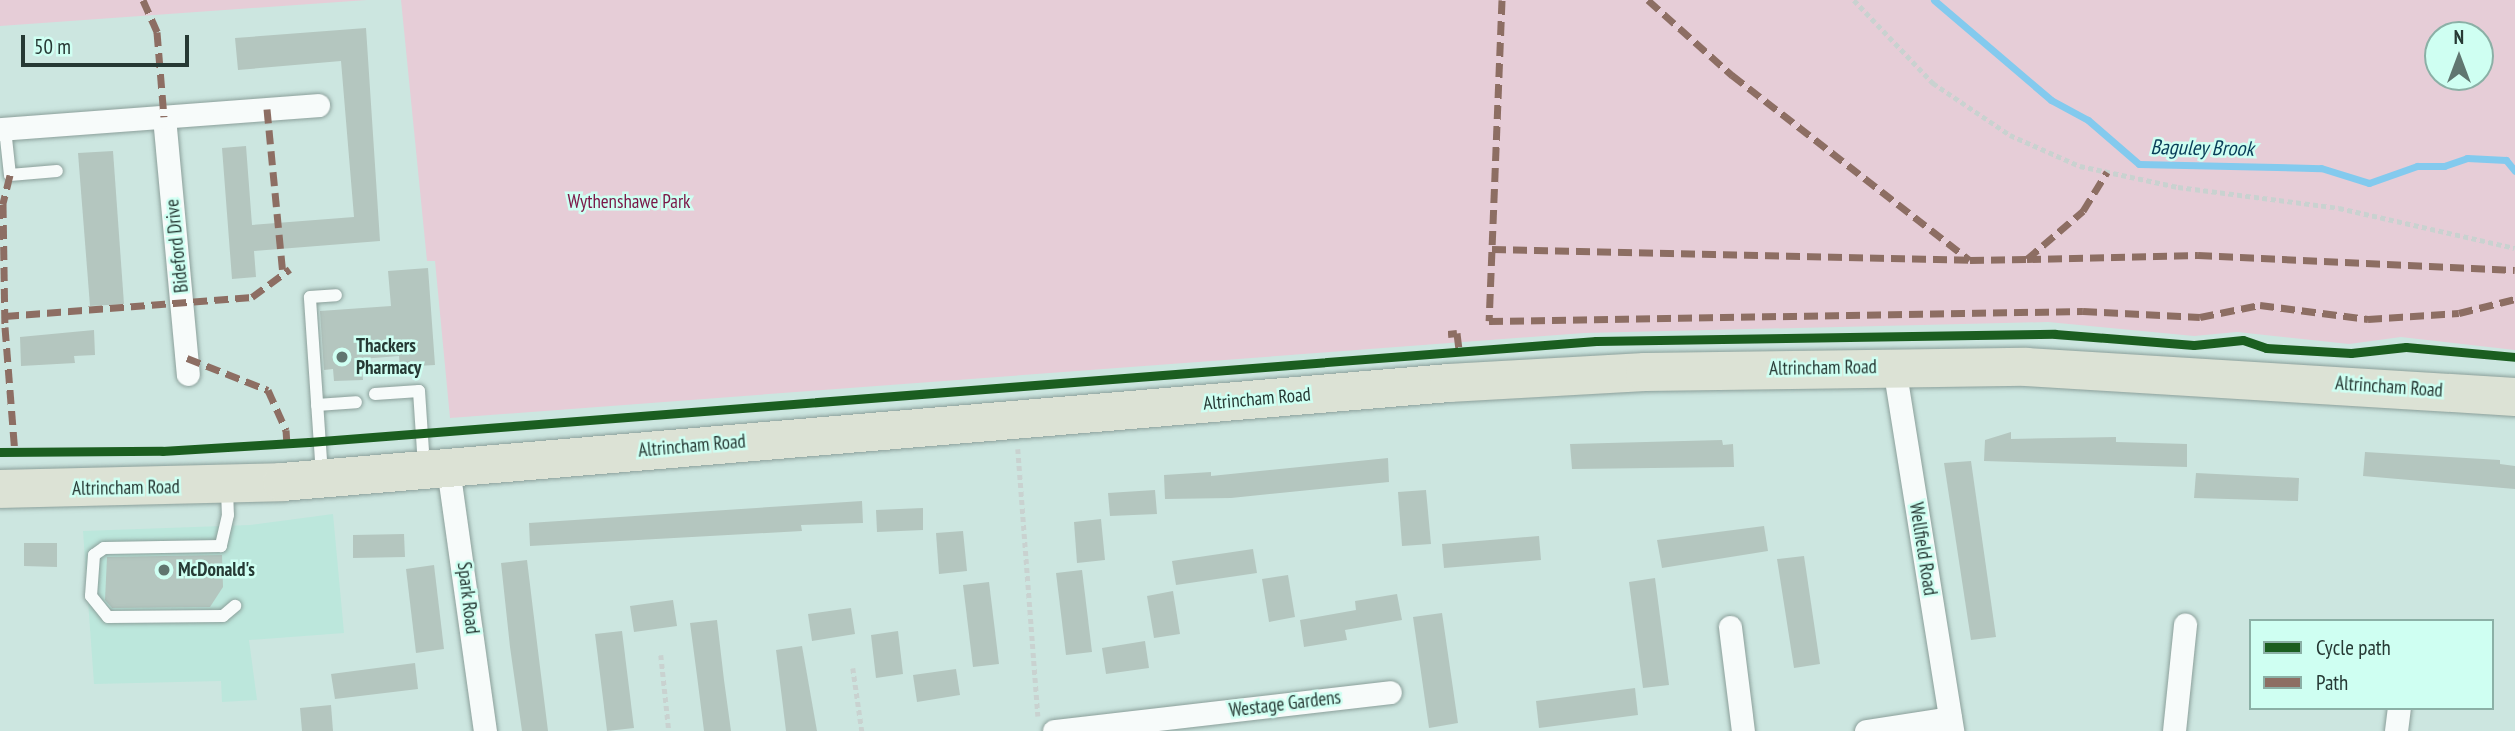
<!DOCTYPE html>
<html>
<head>
<meta charset="utf-8">
<style>
	body { margin:0 }
	#map { position:relative; width:2515px; height:731px; overflow:hidden; background:#cce6e0; font-family:"PT Sans Narrow",sans-serif }
	div>[style] { position:absolute }
	.built>* { inset:0; background:#bce7dc }
	.green>* { inset:0; background:#e6cdd7 }
	.stream>* { height:7px; margin:-3.5px; padding:0 3.5px; transform-origin:3.5px; border-radius:3.5px; background:#83caee }
	.building>* { inset:0; background:#b4c6bf }
	.path>* { height:4.5px; margin-top:-2.25px; transform-origin:0; background:repeating-linear-gradient(90deg,#c9d2d0 0 5px,transparent 0 8.5px) }
	.roads { filter:drop-shadow(0 0 2px #8b9f9a) drop-shadow(0 0 2px #8b9f9a) }
	.lane>* { height:12px; margin:-6px; padding:0 6px; transform-origin:6px; border-radius:6px; background:#f7fbfa }
	.street>* { height:23px; margin:-11.5px; padding:0 11.5px; transform-origin:11.5px; border-radius:11.5px; background:#f7fbfa }
	.highway>* { height:38px; margin:-19px; padding:0 19px; transform-origin:19px; border-radius:19px; background:#dce2d5 }
	.quiet>* { height:7px; margin-top:-3.5px; transform-origin:0; background:repeating-linear-gradient(90deg,#8d6e63 0 14px,transparent 0 21px) }
	.cycleway>* { height:9px; margin:-4.5px; padding:0 4.5px; transform-origin:4.5px; border-radius:4.5px; background:#1b5e20 }
	.dots>* { width:19px; height:19px; translate:-50% -50%; box-sizing:border-box; border:4px solid #cffff2; border-radius:50% }
	span { translate:-50% -50%; white-space:nowrap; text-align:center; line-height:1.15; -webkit-text-stroke:5px #cffff2; paint-order:stroke }
	.park-label { font-size:19px; color:#7a1646 }
	.street-label { font-size:19px; color:#263934 }
	.poi-label { font-size:19px; color:#263934; font-weight:700 }
	.left { translate:0 -50%; text-align:left }
	.water-label { font-size:21px; color:#083d58; font-style:italic }
	.legend { position:absolute; left:2249px; top:619px; width:245px; height:91px; box-sizing:border-box; background:#cffff2; border:2px solid #8bb0a6; margin:0; padding:9px 12px; list-style:none; font-size:21px; color:#263934 }
	.legend li { display:flex; align-items:center; gap:14px; height:35px }
	.legend b { width:35px; border:2px solid #8bb0a6 }
	.north { position:absolute; left:2424px; top:21px; width:70px; height:70px; box-sizing:border-box; background:#cffff2; border:2px solid #8bb0a6; border-radius:50%; rotate:0deg; font-size:19px; font-weight:700; line-height:28px; text-align:center; color:#263934 }
	.north::after { content:''; display:block; margin:auto; width:24px; height:32px; background:#607670; clip-path:polygon(50% 0,100% 100%,50% 72%,0 100%) }
	.scale { position:absolute; left:21px; top:35px; width:168px; height:32px; box-sizing:border-box; border:4px solid #263934; border-top:0; padding-left:9px; font-size:21px; line-height:24px; white-space:nowrap; color:#263934; -webkit-text-stroke:5px #cffff2; paint-order:stroke }
</style>
</head>
<body>
<div id="map">
	<div class="built">
		<i style="clip-path:polygon(333px 514px,344px 633px,249px 640px,257px 700px,222px 702px,221px 681px,94px 684px,83px 531px,250px 525px)"></i>
	</div>
	<div class="green">
		<i style="clip-path:polygon(0 0,367px 0,0 26px)"></i>
		<i style="clip-path:polygon(evenodd,401px 0,2515px 0,2515px 350px,2401px 337px,2349px 344px,2237px 332px,2194px 336px,2048px 322px,1584px 333px,450px 418px,435px 261px,427px 261px,401px 0,2438px 35px,2480px 35px,2480px 77px,2438px 77px,2438px 35px)"></i>
	</div>
	<div class="stream">
		<i style="left:1934px;top:0;width:154px;rotate:40.5deg"></i>
		<i style="left:2051px;top:100px;width:42px;rotate:28.4deg"></i>
		<i style="left:2088px;top:120px;width:67px;rotate:40.8deg"></i>
		<i style="left:2139px;top:164px;width:182px;rotate:1.3deg"></i>
		<i style="left:2321px;top:168px;width:50px;rotate:17.4deg"></i>
		<i style="left:2369px;top:183px;width:51px;rotate:-19.5deg"></i>
		<i style="left:2417px;top:166px;width:27px"></i>
		<i style="left:2444px;top:166px;width:24px;rotate:-19deg"></i>
		<i style="left:2467px;top:158px;width:39px;rotate:3deg"></i>
		<i style="left:2506px;top:160px;width:14px;rotate:51deg"></i>
	</div>
	<div class="building">
		<i style="clip-path:polygon(366px 28px,380px 241px,254px 251px,256px 277px,232px 279px,222px 148px,246px 146px,252px 225px,354px 217px,341px 61px,238px 70px,235px 38px)"></i>
		<i style="clip-path:polygon(113px 151px,124px 304px,90px 306px,78px 153px)"></i>
		<i style="clip-path:polygon(428px 268px,435px 365px,400px 367px,399px 356px,361px 359px,363px 380px,334px 381px,333px 369px,324px 370px,320px 311px,391px 306px,388px 271px)"></i>
		<i style="clip-path:polygon(94px 330px,95px 355px,74px 356px,75px 363px,21px 366px,20px 337px)"></i>
		<i style="clip-path:polygon(2011px 432px,2011px 439px,2116px 437px,2116px 442px,2187px 444px,2187px 467px,1984px 461px,1985px 440px)"></i>
		<i style="clip-path:polygon(1722px 440px,1723px 445px,1733px 444px,1734px 467px,1572px 469px,1570px 444px)"></i>
		<i style="clip-path:polygon(2365px 452px,2500px 460px,2500px 464px,2515px 466px,2515px 489px,2363px 476px)"></i>
		<i style="clip-path:polygon(1388px 458px,1389px 482px,1231px 498px,1165px 499px,1164px 475px,1211px 472px,1211px 476px)"></i>
		<i style="clip-path:polygon(1971px 461px,1996px 637px,1971px 640px,1944px 463px)"></i>
		<i style="clip-path:polygon(2196px 473px,2299px 478px,2298px 501px,2194px 498px)"></i>
		<i style="clip-path:polygon(1155px 490px,1157px 514px,1110px 516px,1108px 493px)"></i>
		<i style="clip-path:polygon(1426px 490px,1431px 544px,1402px 546px,1398px 492px)"></i>
		<i style="clip-path:polygon(862px 501px,863px 523px,801px 525px,802px 531px,530px 546px,529px 523px)"></i>
		<i style="clip-path:polygon(923px 508px,923px 530px,877px 532px,876px 510px)"></i>
		<i style="clip-path:polygon(1101px 519px,1105px 560px,1077px 563px,1074px 522px)"></i>
		<i style="clip-path:polygon(1764px 526px,1768px 551px,1662px 568px,1657px 540px)"></i>
		<i style="clip-path:polygon(963px 531px,967px 571px,939px 574px,936px 533px)"></i>
		<i style="clip-path:polygon(404px 534px,405px 557px,353px 558px,353px 535px)"></i>
		<i style="clip-path:polygon(1539px 536px,1541px 560px,1444px 568px,1442px 544px)"></i>
		<i style="clip-path:polygon(24px 543px,57px 543px,57px 567px,24px 566px)"></i>
		<i style="clip-path:polygon(1253px 549px,1257px 573px,1176px 585px,1172px 561px)"></i>
		<i style="clip-path:polygon(222px 555px,223px 587px,210px 607px,112px 608px,105px 600px,107px 557px)"></i>
		<i style="clip-path:polygon(1804px 556px,1820px 664px,1794px 668px,1777px 559px)"></i>
		<i style="clip-path:polygon(527px 560px,539px 659px,548px 731px,522px 731px,510px 647px,501px 563px)"></i>
		<i style="clip-path:polygon(434px 565px,444px 649px,416px 653px,406px 569px)"></i>
		<i style="clip-path:polygon(1082px 570px,1092px 652px,1066px 655px,1056px 573px)"></i>
		<i style="clip-path:polygon(1288px 575px,1295px 617px,1269px 622px,1262px 579px)"></i>
		<i style="clip-path:polygon(1655px 578px,1669px 685px,1643px 688px,1629px 582px)"></i>
		<i style="clip-path:polygon(989px 582px,999px 664px,973px 667px,963px 585px)"></i>
		<i style="clip-path:polygon(1173px 591px,1180px 634px,1154px 638px,1147px 596px)"></i>
		<i style="clip-path:polygon(1397px 594px,1402px 620px,1345px 630px,1347px 640px,1304px 647px,1300px 620px,1356px 610px,1355px 601px)"></i>
		<i style="clip-path:polygon(673px 600px,677px 626px,634px 632px,630px 606px)"></i>
		<i style="clip-path:polygon(851px 608px,855px 634px,812px 641px,808px 614px)"></i>
		<i style="clip-path:polygon(1442px 613px,1458px 723px,1429px 728px,1413px 617px)"></i>
		<i style="clip-path:polygon(717px 620px,724px 680px,731px 731px,704px 731px,697px 676px,690px 623px)"></i>
		<i style="clip-path:polygon(622px 631px,634px 728px,607px 731px,595px 634px)"></i>
		<i style="clip-path:polygon(898px 631px,903px 674px,876px 678px,871px 635px)"></i>
		<i style="clip-path:polygon(1145px 641px,1149px 668px,1106px 674px,1102px 648px)"></i>
		<i style="clip-path:polygon(802px 646px,817px 731px,786px 731px,776px 650px)"></i>
		<i style="clip-path:polygon(415px 663px,418px 689px,335px 699px,331px 674px)"></i>
		<i style="clip-path:polygon(956px 669px,960px 695px,917px 702px,913px 675px)"></i>
		<i style="clip-path:polygon(1635px 688px,1638px 715px,1539px 728px,1536px 701px)"></i>
		<i style="clip-path:polygon(331px 705px,333px 731px,302px 731px,300px 708px)"></i>
	</div>
	<div class="path">
		<i style="left:1854px;top:0;width:115px;rotate:46.4deg"></i>
		<i style="left:1933px;top:83px;width:93px;rotate:34deg"></i>
		<i style="left:2010px;top:135px;width:77px;rotate:23.9deg"></i>
		<i style="left:2080px;top:166px;width:100px;rotate:12.1deg"></i>
		<i style="left:2178px;top:187px;width:162px;rotate:7.4deg"></i>
		<i style="left:2339px;top:208px;width:180px;rotate:12.8deg"></i>
		<i style="left:1018px;top:449px;width:268px;rotate:85.7deg"></i>
		<i style="left:661px;top:655px;width:76px;rotate:84deg"></i>
		<i style="left:853px;top:668px;width:64px;rotate:81.9deg"></i>
	</div>
	<div class="roads">
		<div class="lane">
			<i style="left:5px;top:129px;width:46px;rotate:83.8deg"></i>
			<i style="left:10px;top:175px;width:47px;rotate:-4.9deg"></i>
			<i style="left:375px;top:394px;width:44px;rotate:-3.9deg"></i>
			<i style="left:419px;top:391px;width:75px;rotate:86.2deg"></i>
			<i style="left:317px;top:405px;width:39px;rotate:-4deg"></i>
			<i style="left:322px;top:475px;width:178px;rotate:-93.9deg"></i>
			<i style="left:310px;top:297px;width:26px;rotate:-4deg"></i>
			<i style="left:227px;top:489px;width:26px;rotate:88deg"></i>
			<i style="left:228px;top:515px;width:32px;rotate:103deg"></i>
			<i style="left:221px;top:546px;width:117px;rotate:179deg"></i>
			<i style="left:104px;top:548px;width:12px;rotate:145deg"></i>
			<i style="left:94px;top:555px;width:41px;rotate:94.2deg"></i>
			<i style="left:91px;top:596px;width:27px;rotate:51deg"></i>
			<i style="left:108px;top:617px;width:115px;rotate:-0.5deg"></i>
			<i style="left:223px;top:616px;width:16px;rotate:-40deg"></i>
		</div>
		<div class="street">
			<i style="left:164px;top:117px;width:258px;rotate:84.7deg"></i>
			<i style="left:0;top:129px;width:319px;rotate:-4.3deg"></i>
			<i style="left:1894px;top:367px;width:369px;rotate:80.9deg"></i>
			<i style="left:448px;top:468px;width:266px;rotate:82deg"></i>
			<i style="left:1730px;top:627px;width:105px;rotate:82.9deg"></i>
			<i style="left:1054px;top:731px;width:338px;rotate:-6.6deg"></i>
			<i style="left:1866px;top:731px;width:85px;rotate:-8.8deg"></i>
			<i style="left:2174px;top:731px;width:107px;rotate:-84.1deg"></i>
			<i style="left:2396px;top:731px;width:23px;rotate:-83deg"></i>
		</div>
		<div class="highway">
			<i style="left:0;top:489px;width:282px;rotate:-1.4deg"></i>
			<i style="left:282px;top:482px;width:1171px;rotate:-4.85deg"></i>
			<i style="left:1449px;top:383px;width:196px;rotate:-3.2deg"></i>
			<i style="left:1645px;top:372px;width:381px;rotate:-0.8deg"></i>
			<i style="left:2026px;top:367px;width:490px;rotate:3.5deg"></i>
		</div>
	</div>
	<div class="quiet">
		<i style="left:143px;top:0;width:35px;rotate:66deg"></i>
		<i style="left:157px;top:32px;width:85px;rotate:85.3deg"></i>
		<i style="left:1502px;top:0;width:321px;rotate:92.3deg"></i>
		<i style="left:1489px;top:321px;width:594px;rotate:-0.96deg"></i>
		<i style="left:2083px;top:311px;width:117px;rotate:2.9deg"></i>
		<i style="left:2200px;top:317px;width:61px;rotate:-11.3deg"></i>
		<i style="left:2260px;top:305px;width:109px;rotate:7.4deg"></i>
		<i style="left:2368px;top:319px;width:91px;rotate:-3.8deg"></i>
		<i style="left:2459px;top:313px;width:58px;rotate:-14deg"></i>
		<i style="left:1648px;top:0;width:113px;rotate:41.8deg"></i>
		<i style="left:1732px;top:75px;width:301px;rotate:37.9deg"></i>
		<i style="left:1970px;top:260px;width:57px;rotate:-1deg"></i>
		<i style="left:2027px;top:259px;width:74px;rotate:-40.6deg"></i>
		<i style="left:2083px;top:211px;width:46px;rotate:-58.4deg"></i>
		<i style="left:267px;top:109px;width:166px;rotate:84.5deg"></i>
		<i style="left:10px;top:175px;width:30px;rotate:104deg"></i>
		<i style="left:3px;top:204px;width:123px;rotate:89.1deg"></i>
		<i style="left:5px;top:327px;width:126px;rotate:85.5deg"></i>
		<i style="left:1492px;top:249px;width:478px;rotate:1.3deg"></i>
		<i style="left:2027px;top:259px;width:171px;rotate:-1.3deg"></i>
		<i style="left:2198px;top:255px;width:317px;rotate:2.7deg"></i>
		<i style="left:5px;top:316px;width:248px;rotate:-4.4deg"></i>
		<i style="left:252px;top:297px;width:47px;rotate:-36.4deg"></i>
		<i style="left:1448px;top:334px;width:9px;rotate:-6deg"></i>
		<i style="left:1457px;top:333px;width:17px;rotate:83deg"></i>
		<i style="left:187px;top:358px;width:87px;rotate:21.6deg"></i>
		<i style="left:268px;top:390px;width:44px;rotate:65.8deg"></i>
		<i style="left:286px;top:430px;width:13px;rotate:86deg"></i>
	</div>
	<div class="cycleway">
		<i style="left:0;top:452px;width:162px;rotate:-0.4deg"></i>
		<i style="left:162px;top:451px;width:147px;rotate:-3.5deg"></i>
		<i style="left:309px;top:442px;width:1291px;rotate:-4.49deg"></i>
		<i style="left:1596px;top:341px;width:459px;rotate:-0.9deg"></i>
		<i style="left:2055px;top:334px;width:139px;rotate:4.5deg"></i>
		<i style="left:2194px;top:345px;width:49px;rotate:-5.8deg"></i>
		<i style="left:2243px;top:340px;width:24px;rotate:19deg"></i>
		<i style="left:2266px;top:348px;width:85px;rotate:3.4deg"></i>
		<i style="left:2351px;top:353px;width:55px;rotate:-6.2deg"></i>
		<i style="left:2406px;top:347px;width:109px;rotate:5.2deg"></i>
	</div>
	<div class="dots">
		<i style="left:342px;top:357px;background:#607670"></i>
		<i style="left:164px;top:570px;background:#607670"></i>
	</div>
	<div class="park-label">
		<span style="left:629px;top:202px">Wythenshawe Park</span>
	</div>
	<div class="street-label">
		<span style="left:177px;top:246px;rotate:-96deg">Bideford Drive</span>
		<span style="left:1823px;top:368px;rotate:-1deg">Altrincham Road</span>
		<span style="left:2389px;top:387px;rotate:4deg">Altrincham Road</span>
		<span style="left:1257px;top:399px;rotate:-5deg">Altrincham Road</span>
		<span style="left:692px;top:446px;rotate:-5deg">Altrincham Road</span>
		<span style="left:126px;top:488px;rotate:-1deg">Altrincham Road</span>
		<span style="left:1923px;top:549px;rotate:81deg">Wellfield Road</span>
		<span style="left:468px;top:598px;rotate:83deg">Spark Road</span>
		<span style="left:1285px;top:704px;rotate:-7deg">Westage Gardens</span>
	</div>
	<div class="poi-label">
		<span class="left" style="left:356px;top:357px">Thackers<br>Pharmacy</span>
		<span class="left" style="left:178px;top:570px">McDonald's</span>
	</div>
	<div class="water-label">
		<span style="left:2202px;top:148px;rotate:1deg">Baguley Brook</span>
	</div>
	<ul class="legend">
	<li><b style="height:9px;background:#1b5e20"></b>Cycle path</li>
	<li><b style="height:9px;background:#8d6e63"></b>Path</li>
	</ul>
	<div class="north">N</div>
	<div class="scale">50 m</div>
</div>
</body>
</html>
